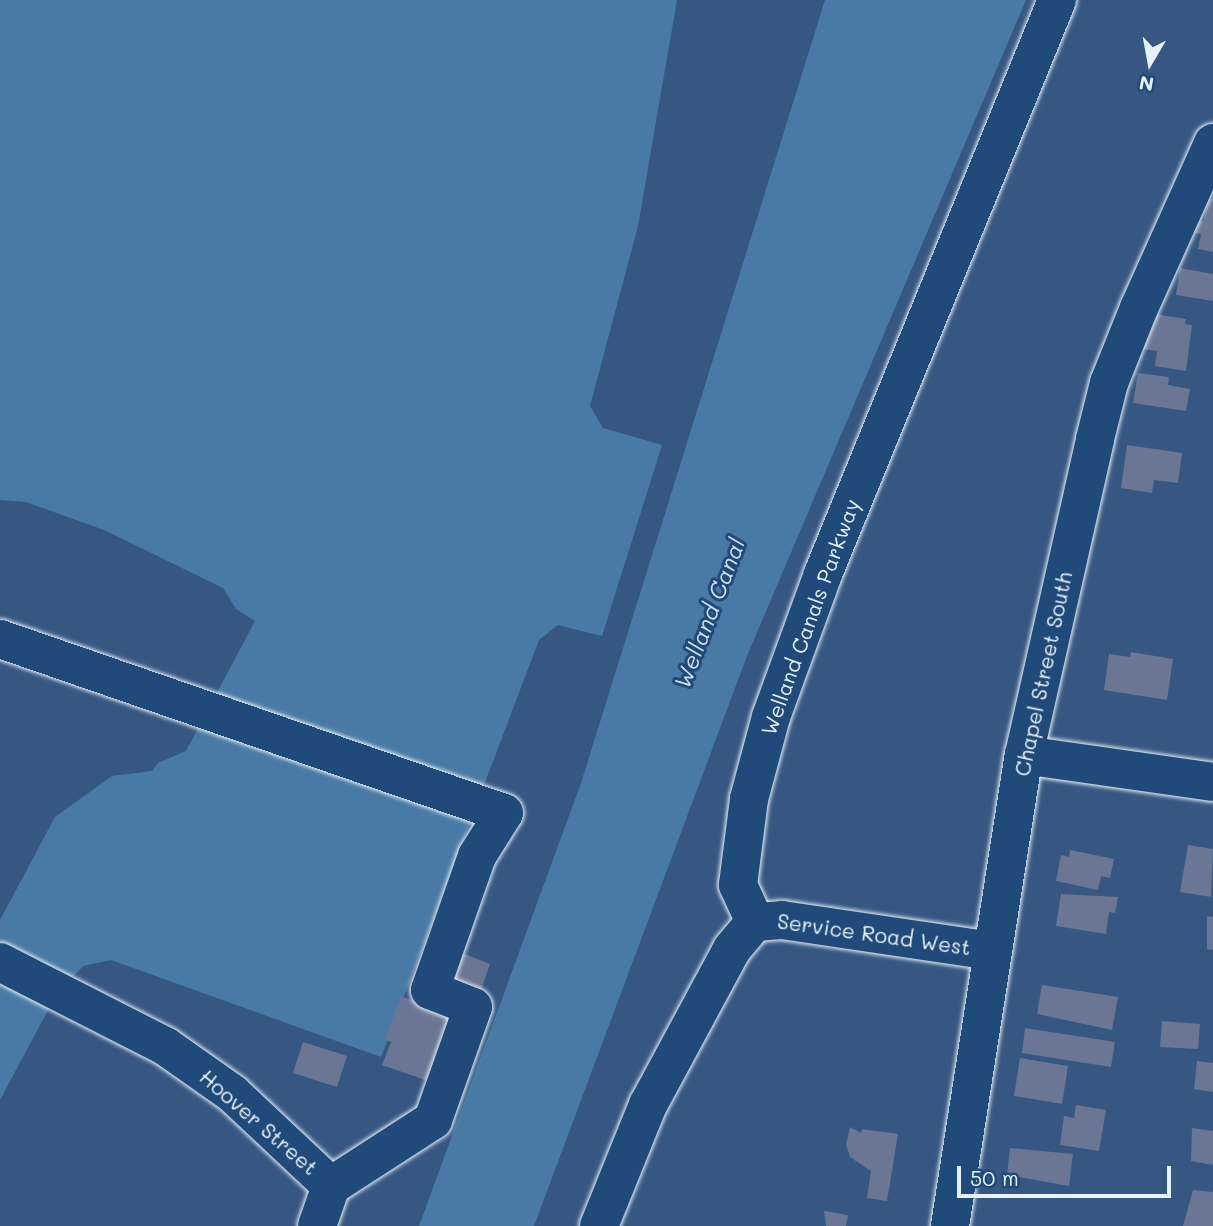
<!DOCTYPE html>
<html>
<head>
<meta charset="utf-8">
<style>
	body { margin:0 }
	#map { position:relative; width:1213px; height:1226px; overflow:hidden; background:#365782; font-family:Mali,sans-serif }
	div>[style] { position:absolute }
	.water>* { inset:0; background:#487aa5 }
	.building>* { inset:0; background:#6b7694 }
	.roads { filter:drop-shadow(0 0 2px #e8f1f8) drop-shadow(0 0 2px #e8f1f8) }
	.minor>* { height:38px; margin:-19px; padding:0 19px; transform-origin:19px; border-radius:19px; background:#1f4a7a }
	span { translate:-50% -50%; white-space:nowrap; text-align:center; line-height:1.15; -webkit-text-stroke:6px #1f4a7a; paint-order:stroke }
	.street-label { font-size:21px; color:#e8f1f8 }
	.water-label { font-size:23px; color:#d0dfec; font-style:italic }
	.north { position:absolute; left:1115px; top:28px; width:70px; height:70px; -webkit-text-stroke:5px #1f4a7a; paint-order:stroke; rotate:190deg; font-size:19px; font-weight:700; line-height:28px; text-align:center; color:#e8f1f8 }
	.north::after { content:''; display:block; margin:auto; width:24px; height:32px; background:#e8f1f8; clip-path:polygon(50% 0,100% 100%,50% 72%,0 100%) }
	.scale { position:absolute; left:957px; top:1166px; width:214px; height:32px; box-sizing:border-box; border:4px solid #e8f1f8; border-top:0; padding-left:9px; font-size:21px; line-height:24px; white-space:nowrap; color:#e8f1f8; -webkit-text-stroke:5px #1f4a7a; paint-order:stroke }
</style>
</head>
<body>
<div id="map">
	<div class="water">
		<i style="clip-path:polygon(0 0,677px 0,638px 226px,590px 406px,603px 428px,662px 445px,602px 636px,558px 625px,539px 640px,381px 1057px,111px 960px,83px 966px,54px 999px,0 1100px,0 920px,55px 817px,112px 776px,152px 771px,158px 763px,186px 751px,255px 621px,236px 609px,223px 588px,104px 530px,26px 502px,0 500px)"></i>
		<i style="clip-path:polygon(825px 0,1026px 0,747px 656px,534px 1226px,419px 1226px,581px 783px)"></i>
	</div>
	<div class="building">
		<i style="clip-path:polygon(1208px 199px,1213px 199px,1213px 252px,1198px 249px,1201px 234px,1194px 233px,1195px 222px,1204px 221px)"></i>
		<i style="clip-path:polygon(1180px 268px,1213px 274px,1213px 301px,1176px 295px)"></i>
		<i style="clip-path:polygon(1148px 313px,1186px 319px,1185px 324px,1192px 325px,1186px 371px,1155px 366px,1157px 351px,1143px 349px)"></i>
		<i style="clip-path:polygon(1138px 373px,1169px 377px,1168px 385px,1190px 389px,1186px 411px,1133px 403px)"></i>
		<i style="clip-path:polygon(1127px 445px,1182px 453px,1178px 483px,1154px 480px,1152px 493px,1121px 488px)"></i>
		<i style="clip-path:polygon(1131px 652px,1173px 659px,1167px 700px,1104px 690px,1109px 654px,1130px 657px)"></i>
		<i style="clip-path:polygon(1188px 845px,1213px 849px,1211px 897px,1180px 892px)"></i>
		<i style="clip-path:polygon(1070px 850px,1114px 859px,1110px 878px,1101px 876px,1098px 890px,1056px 881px,1061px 855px,1069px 857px)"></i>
		<i style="clip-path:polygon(1061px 894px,1118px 897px,1115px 913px,1109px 912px,1106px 934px,1056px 926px)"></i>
		<i style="clip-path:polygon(1207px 916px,1213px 917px,1213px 950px,1207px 949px)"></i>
		<i style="clip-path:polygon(457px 951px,490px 964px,480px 993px,446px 980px)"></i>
		<i style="clip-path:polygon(1042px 985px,1118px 997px,1112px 1030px,1037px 1014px)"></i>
		<i style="clip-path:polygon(401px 996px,461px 1018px,437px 1084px,382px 1065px,391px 1042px,385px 1040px)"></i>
		<i style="clip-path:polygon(1162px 1021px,1200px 1024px,1198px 1049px,1160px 1047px)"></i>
		<i style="clip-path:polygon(1025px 1028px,1115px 1042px,1111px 1067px,1022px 1053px)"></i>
		<i style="clip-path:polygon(303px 1042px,347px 1056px,337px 1087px,293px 1073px)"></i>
		<i style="clip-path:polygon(1020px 1058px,1068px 1066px,1062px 1104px,1014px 1096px)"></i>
		<i style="clip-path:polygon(1197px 1061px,1213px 1063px,1213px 1092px,1194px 1089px)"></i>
		<i style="clip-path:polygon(1076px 1105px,1106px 1110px,1099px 1151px,1060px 1145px,1064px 1116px,1074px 1118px)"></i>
		<i style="clip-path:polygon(850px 1127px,861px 1133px,862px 1129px,898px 1134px,887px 1201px,867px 1198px,871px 1171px,850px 1157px,846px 1145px)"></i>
		<i style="clip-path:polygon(1192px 1128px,1213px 1131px,1213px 1165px,1191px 1161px)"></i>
		<i style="clip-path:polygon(1010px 1148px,1073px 1154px,1069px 1186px,1007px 1175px)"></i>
		<i style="clip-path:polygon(1193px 1190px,1213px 1192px,1213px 1226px,1183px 1226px)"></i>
		<i style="clip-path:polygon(824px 1211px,848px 1215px,846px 1226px,826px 1226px)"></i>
	</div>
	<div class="roads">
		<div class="minor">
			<i style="left:0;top:639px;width:533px;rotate:19.05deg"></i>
			<i style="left:504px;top:813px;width:51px;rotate:122.1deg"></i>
			<i style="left:477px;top:856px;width:142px;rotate:109.3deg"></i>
			<i style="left:430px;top:990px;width:46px;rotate:21.6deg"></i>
			<i style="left:473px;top:1007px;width:120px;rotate:109.5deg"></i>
			<i style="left:433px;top:1120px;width:121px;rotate:147.1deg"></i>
			<i style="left:1024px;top:755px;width:191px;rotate:8.1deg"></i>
			<i style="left:755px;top:922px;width:41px;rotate:-114.7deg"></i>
			<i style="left:738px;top:885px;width:87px;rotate:-82.7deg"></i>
			<i style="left:749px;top:799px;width:85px;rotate:-75deg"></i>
			<i style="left:771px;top:717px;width:152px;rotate:-70deg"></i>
			<i style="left:823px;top:574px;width:620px;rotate:-67.82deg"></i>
			<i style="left:0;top:962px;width:185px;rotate:27deg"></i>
			<i style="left:165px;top:1046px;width:83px;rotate:35.2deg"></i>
			<i style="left:233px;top:1094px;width:134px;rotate:43.2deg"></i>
			<i style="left:331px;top:1186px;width:42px;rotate:109.3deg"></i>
			<i style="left:599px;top:1226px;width:131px;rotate:-68deg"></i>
			<i style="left:648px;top:1105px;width:177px;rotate:-61.7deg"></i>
			<i style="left:732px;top:949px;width:35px;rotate:-50deg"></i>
			<i style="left:755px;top:922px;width:27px;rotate:-4deg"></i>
			<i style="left:782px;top:920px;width:213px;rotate:8.4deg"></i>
			<i style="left:950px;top:1226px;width:477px;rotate:-81.1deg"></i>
			<i style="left:1024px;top:755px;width:324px;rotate:-77.3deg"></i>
			<i style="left:1095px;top:439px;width:58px;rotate:-76deg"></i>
			<i style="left:1109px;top:383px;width:81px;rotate:-68.2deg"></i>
			<i style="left:1139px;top:308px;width:181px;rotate:-65.8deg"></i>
		</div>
	</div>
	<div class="street-label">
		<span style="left:810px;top:617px;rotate:-70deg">Welland Canals Parkway</span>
		<span style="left:1043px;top:674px;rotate:-78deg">Chapel Street South</span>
		<span style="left:874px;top:934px;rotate:8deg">Service Road West</span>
		<span style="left:259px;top:1122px;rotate:41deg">Hoover Street</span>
	</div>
	<div class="water-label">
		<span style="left:709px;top:613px;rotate:-69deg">Welland Canal</span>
	</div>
	<div class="north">N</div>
	<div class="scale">50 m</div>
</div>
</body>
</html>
